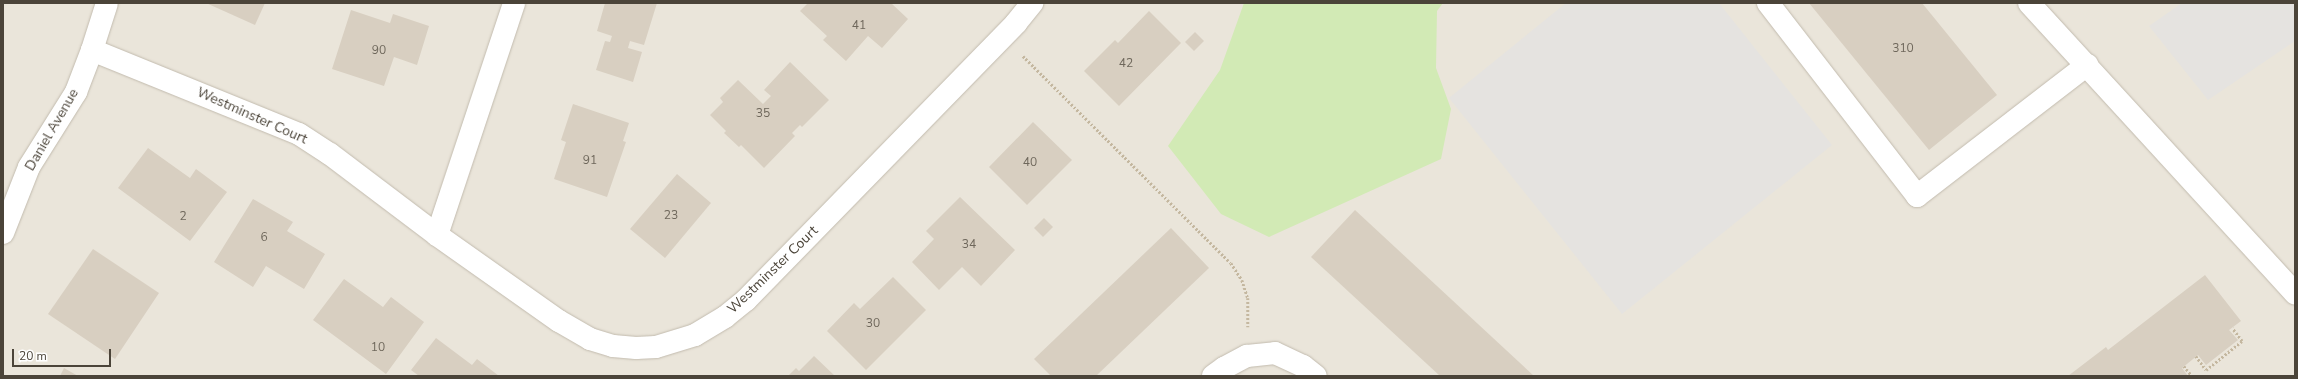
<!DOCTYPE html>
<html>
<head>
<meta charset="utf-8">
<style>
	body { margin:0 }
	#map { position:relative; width:2298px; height:379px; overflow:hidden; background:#f6f3ec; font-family:"Nunito Sans",sans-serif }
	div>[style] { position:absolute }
	.residential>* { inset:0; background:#eae5da }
	.green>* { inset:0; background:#d2eab5 }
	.parking>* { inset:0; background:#e5e3e0 }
	.building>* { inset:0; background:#d8cfc1 }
	.path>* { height:2.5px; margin-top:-1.25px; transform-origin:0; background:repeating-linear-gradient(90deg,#c4b79f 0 2px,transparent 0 4px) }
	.roads { filter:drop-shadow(0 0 1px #c2bbae) drop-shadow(0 0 1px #c2bbae) }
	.minor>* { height:22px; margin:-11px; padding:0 11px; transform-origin:11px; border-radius:11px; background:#fff }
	span { translate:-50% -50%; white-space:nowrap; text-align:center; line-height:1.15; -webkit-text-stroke:3.5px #fff; paint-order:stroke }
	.number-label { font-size:12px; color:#6e675b }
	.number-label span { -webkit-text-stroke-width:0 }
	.street-label { font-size:14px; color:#4b4439 }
	.frame { position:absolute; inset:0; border:4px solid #4b4439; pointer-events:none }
	.scale { position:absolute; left:12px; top:349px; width:99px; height:18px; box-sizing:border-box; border:2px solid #4b4439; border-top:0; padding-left:5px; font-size:12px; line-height:14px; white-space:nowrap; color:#4b4439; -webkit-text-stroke:3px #fff; paint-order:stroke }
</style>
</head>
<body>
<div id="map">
	<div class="residential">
		<i style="clip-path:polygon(3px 3px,2295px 3px,2295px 376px,3px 376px)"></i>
	</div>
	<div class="green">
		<i style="clip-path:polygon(1244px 3px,1443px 3px,1437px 11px,1436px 68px,1451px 109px,1441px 159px,1269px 237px,1221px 214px,1168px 146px,1220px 70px)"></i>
	</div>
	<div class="parking">
		<i style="clip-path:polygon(1566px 3px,1719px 3px,1832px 145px,1622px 314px,1449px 98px)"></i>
		<i style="clip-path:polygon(2182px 3px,2295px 3px,2295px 41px,2208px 100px,2149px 26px)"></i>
	</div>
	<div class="building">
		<i style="clip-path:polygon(206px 3px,265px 3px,255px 25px)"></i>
		<i style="clip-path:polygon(605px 3px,657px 3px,644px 45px,630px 41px,628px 48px,642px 52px,633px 82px,596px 70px,605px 41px,610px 42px,612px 36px,597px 31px)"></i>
		<i style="clip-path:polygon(808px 3px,891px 3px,908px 19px,882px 48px,868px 36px,846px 61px,823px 40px,827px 36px,800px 11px)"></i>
		<i style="clip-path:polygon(1809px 3px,1922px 3px,1997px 95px,1929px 150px)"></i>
		<i style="clip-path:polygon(351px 10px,390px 23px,393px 14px,429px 26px,417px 65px,394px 57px,384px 86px,332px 69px)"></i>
		<i style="clip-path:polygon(1149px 11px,1181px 43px,1119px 106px,1084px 71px,1115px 40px,1118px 43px)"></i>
		<i style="clip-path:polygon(1195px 32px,1204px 41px,1194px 51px,1185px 42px)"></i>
		<i style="clip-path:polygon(790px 62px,829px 100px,802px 127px,800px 125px,792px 133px,795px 136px,764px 168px,741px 145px,739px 147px,724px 133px,726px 131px,710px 115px,723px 102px,720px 98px,738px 80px,763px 104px,771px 96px,764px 90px)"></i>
		<i style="clip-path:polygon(573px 104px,629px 123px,623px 141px,626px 142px,607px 197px,554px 179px,566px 142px,561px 140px)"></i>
		<i style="clip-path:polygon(1033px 122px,1072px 160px,1027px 205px,989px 167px)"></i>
		<i style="clip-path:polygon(148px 148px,190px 178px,196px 169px,227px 192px,190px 241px,118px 188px)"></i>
		<i style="clip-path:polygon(677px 174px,711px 203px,665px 258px,630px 229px)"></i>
		<i style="clip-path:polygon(960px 197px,1015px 250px,981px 286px,962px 267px,939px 290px,912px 262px,934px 239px,926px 231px)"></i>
		<i style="clip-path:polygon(253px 199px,293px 222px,287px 231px,325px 254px,304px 289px,266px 266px,253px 287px,214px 262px)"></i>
		<i style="clip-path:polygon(1355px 210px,1534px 376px,1440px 376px,1311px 257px)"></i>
		<i style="clip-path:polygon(1044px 218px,1053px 227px,1043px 237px,1034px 228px)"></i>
		<i style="clip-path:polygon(1171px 228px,1209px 268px,1096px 376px,1051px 376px,1034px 359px)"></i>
		<i style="clip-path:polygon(93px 249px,159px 293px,115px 359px,48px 314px)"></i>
		<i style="clip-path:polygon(2205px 275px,2241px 321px,2229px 330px,2238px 340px,2206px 365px,2198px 355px,2182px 368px,2188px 376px,2068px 376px,2106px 347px,2108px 350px)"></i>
		<i style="clip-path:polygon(893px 277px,926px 310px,866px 370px,827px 331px,854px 303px,860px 309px)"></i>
		<i style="clip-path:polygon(344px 279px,383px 307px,391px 297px,424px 322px,386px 374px,313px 320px)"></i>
		<i style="clip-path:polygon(436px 338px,472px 365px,477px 359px,499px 376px,419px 376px,411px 370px)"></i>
		<i style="clip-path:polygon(814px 356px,835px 376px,788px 376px,796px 368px,799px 371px)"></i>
		<i style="clip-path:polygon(64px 368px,78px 376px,60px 376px)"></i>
	</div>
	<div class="path">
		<i style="left:1023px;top:56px;width:293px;rotate:44.9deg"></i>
		<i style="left:1231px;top:263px;width:20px;rotate:57deg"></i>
		<i style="left:1242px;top:280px;width:19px;rotate:72deg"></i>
		<i style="left:1248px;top:298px;width:29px;rotate:90deg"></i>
		<i style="left:2196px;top:356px;width:17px;rotate:54deg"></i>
		<i style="left:2206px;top:370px;width:46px;rotate:-38.9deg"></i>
		<i style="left:2242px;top:341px;width:16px;rotate:-128deg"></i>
		<i style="left:2184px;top:366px;width:13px;rotate:51deg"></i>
	</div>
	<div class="roads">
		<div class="minor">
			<i style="left:1768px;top:3px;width:244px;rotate:52.3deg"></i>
			<i style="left:1917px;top:196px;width:215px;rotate:-37.6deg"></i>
			<i style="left:2029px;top:3px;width:394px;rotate:47.5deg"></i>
			<i style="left:92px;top:50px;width:223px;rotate:22.1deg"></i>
			<i style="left:299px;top:134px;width:37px;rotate:33deg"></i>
			<i style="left:330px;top:154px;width:134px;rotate:37.1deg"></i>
			<i style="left:437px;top:235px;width:149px;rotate:35.2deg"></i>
			<i style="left:559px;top:321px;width:36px;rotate:30deg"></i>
			<i style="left:590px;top:339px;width:24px;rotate:17deg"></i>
			<i style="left:613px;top:346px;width:23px;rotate:5deg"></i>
			<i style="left:636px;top:348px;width:20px;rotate:-3deg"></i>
			<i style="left:656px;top:347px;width:41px;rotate:-17.1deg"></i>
			<i style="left:695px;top:335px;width:35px;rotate:-31deg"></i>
			<i style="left:725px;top:317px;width:27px;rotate:-39deg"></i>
			<i style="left:746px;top:300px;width:387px;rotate:-45.7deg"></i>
			<i style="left:1016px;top:23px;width:26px;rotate:-51deg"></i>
			<i style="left:3px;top:233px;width:71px;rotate:-68.5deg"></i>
			<i style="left:29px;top:167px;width:89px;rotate:-57.9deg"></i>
			<i style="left:76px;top:92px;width:45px;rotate:-69.1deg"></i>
			<i style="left:92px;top:50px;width:49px;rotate:-72.3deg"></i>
			<i style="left:437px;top:235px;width:244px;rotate:-71.6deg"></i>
			<i style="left:1213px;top:376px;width:14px;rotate:-36deg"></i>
			<i style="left:1224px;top:368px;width:26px;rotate:-28deg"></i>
			<i style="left:1247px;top:356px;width:28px;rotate:-6deg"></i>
			<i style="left:1275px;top:353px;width:31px;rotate:25deg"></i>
			<i style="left:1303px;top:366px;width:16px;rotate:38deg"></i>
		</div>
	</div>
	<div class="number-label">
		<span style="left:859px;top:26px">41</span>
		<span style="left:1903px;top:49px">310</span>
		<span style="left:379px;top:51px">90</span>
		<span style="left:1126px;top:64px">42</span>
		<span style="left:763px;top:114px">35</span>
		<span style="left:590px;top:161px">91</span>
		<span style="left:1030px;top:163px">40</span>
		<span style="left:671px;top:216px">23</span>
		<span style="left:183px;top:217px">2</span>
		<span style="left:264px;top:238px">6</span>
		<span style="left:969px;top:245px">34</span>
		<span style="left:873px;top:324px">30</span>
		<span style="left:378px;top:348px">10</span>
	</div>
	<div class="street-label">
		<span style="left:252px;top:116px;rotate:24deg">Westminster Court</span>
		<span style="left:52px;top:130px;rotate:-60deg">Daniel Avenue</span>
		<span style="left:773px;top:270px;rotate:-44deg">Westminster Court</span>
	</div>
	<div class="frame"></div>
	<div class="scale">20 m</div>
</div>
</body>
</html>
